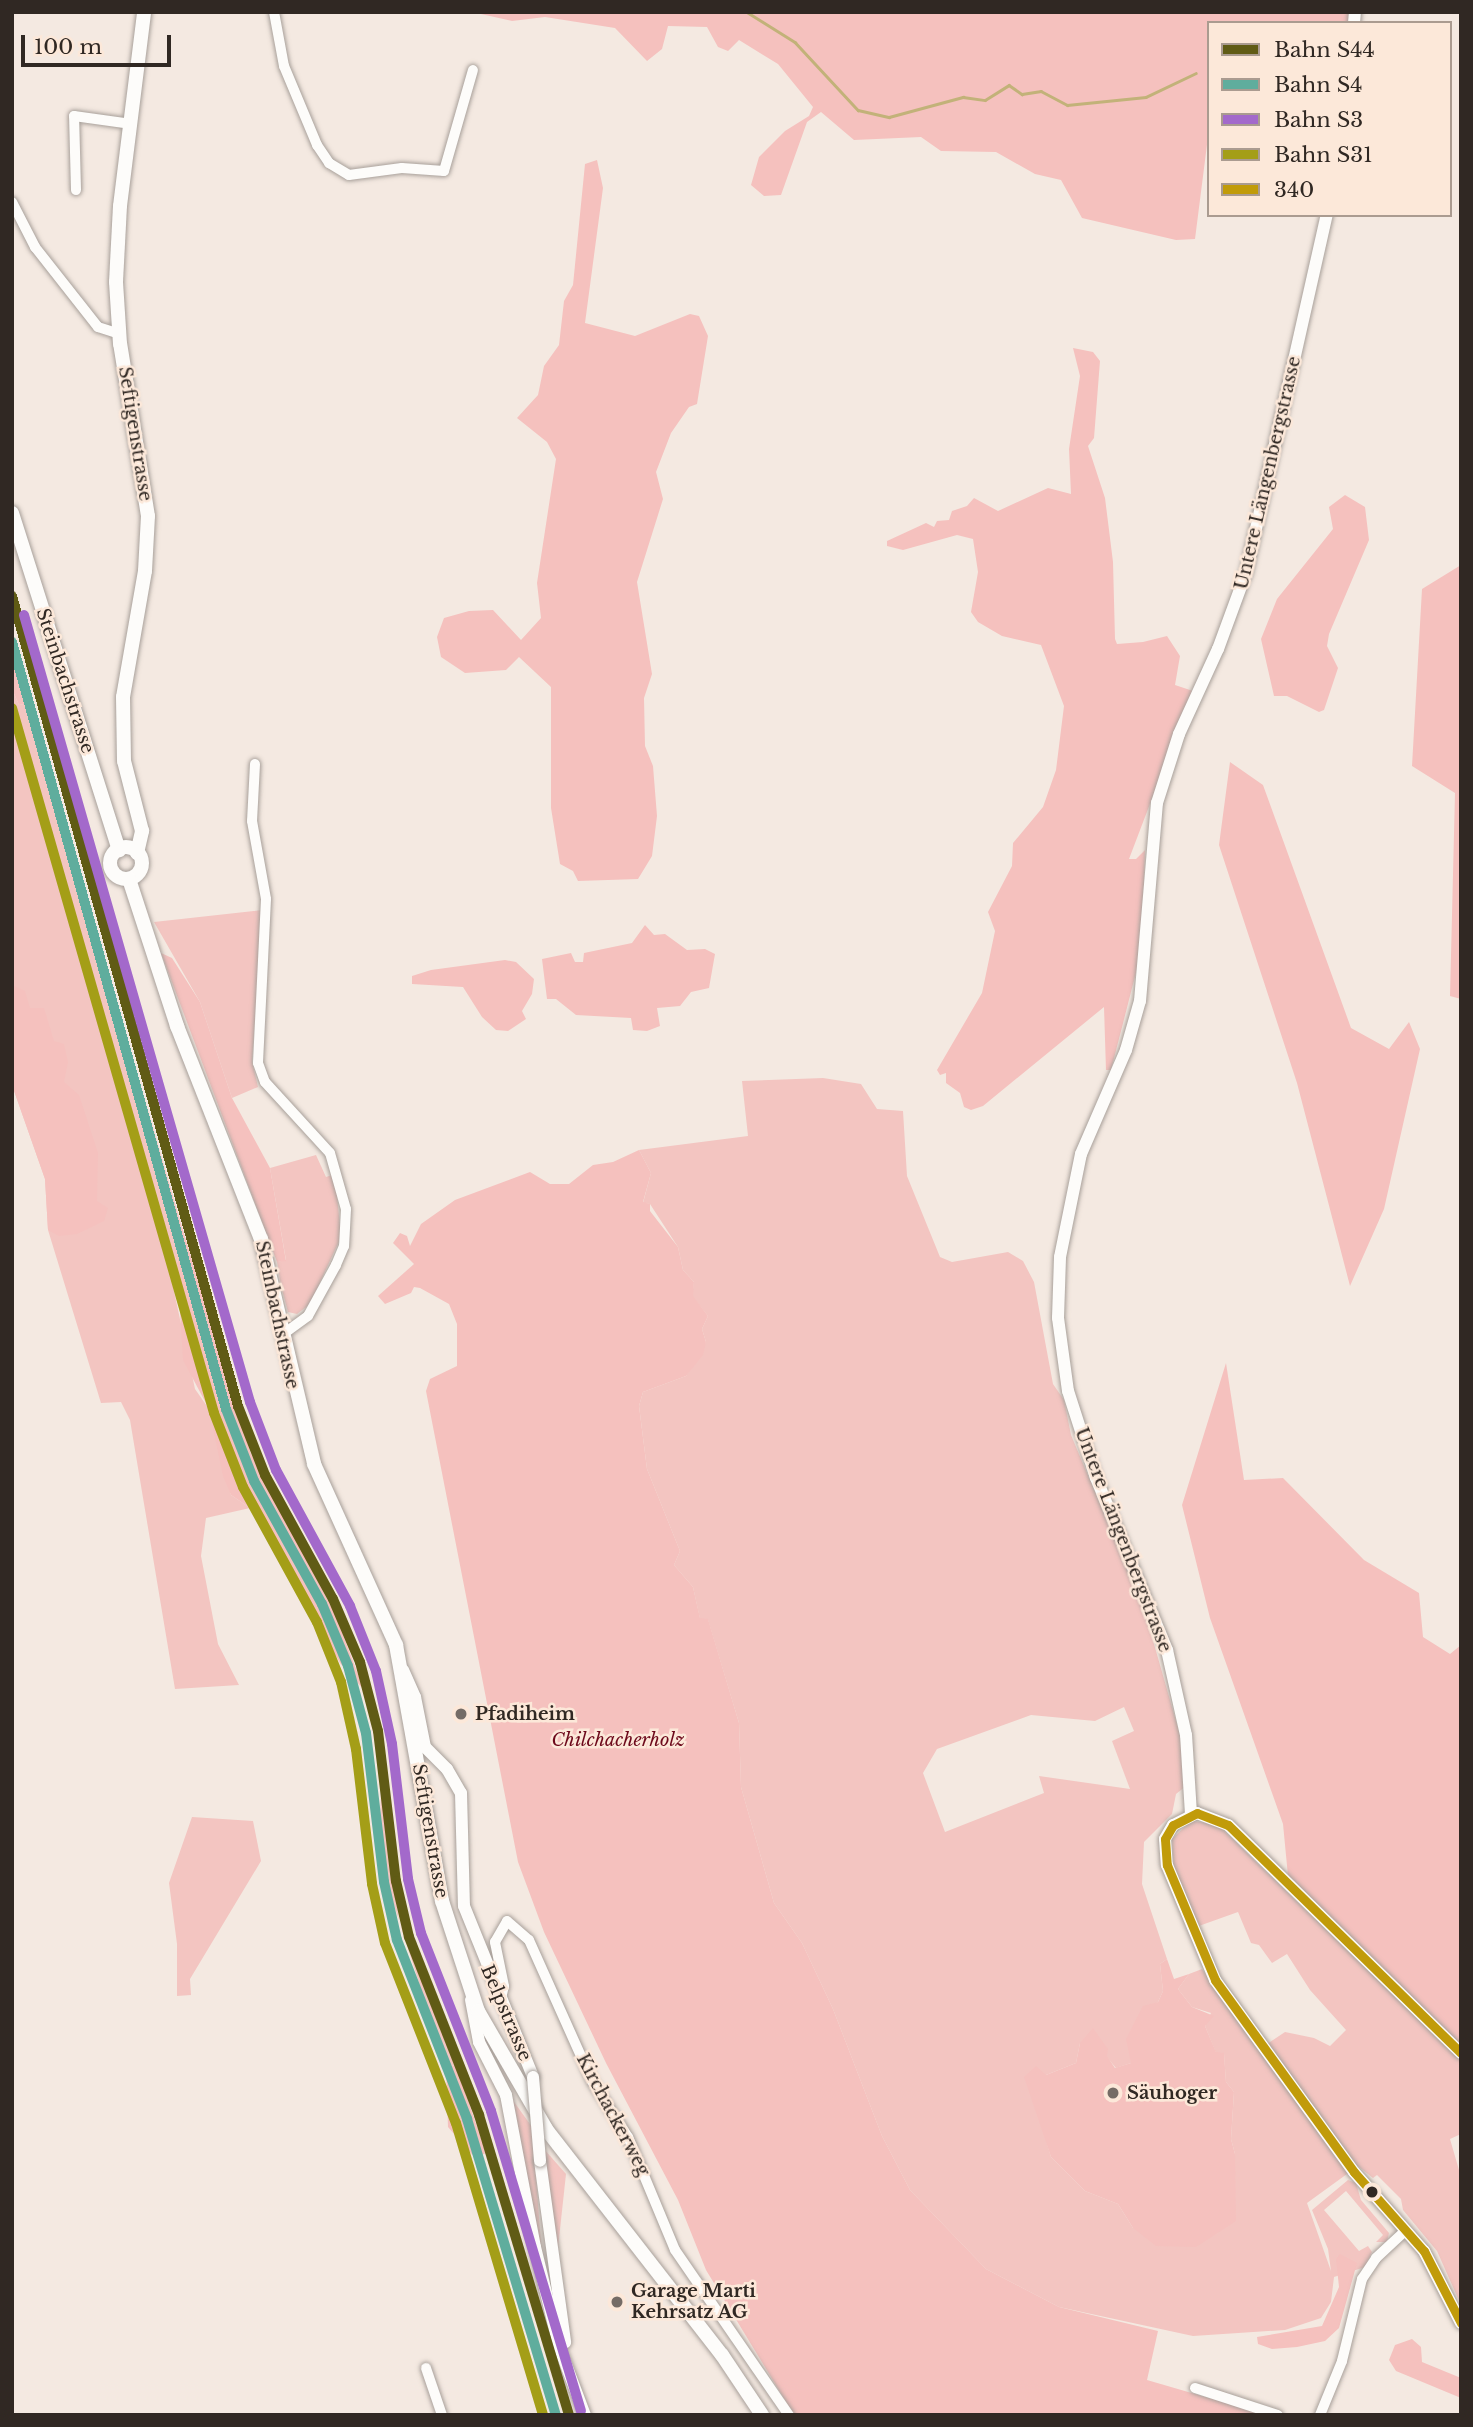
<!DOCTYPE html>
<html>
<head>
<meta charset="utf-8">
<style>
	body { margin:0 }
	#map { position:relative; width:1473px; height:2427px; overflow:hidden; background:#f4e9e1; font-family:"Libre Baskerville",serif }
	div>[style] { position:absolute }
	.green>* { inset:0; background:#f3c5c1 }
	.forest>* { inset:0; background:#f5c1be }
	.stream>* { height:2.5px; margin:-1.25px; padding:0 1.25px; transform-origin:1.25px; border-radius:1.25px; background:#c2b279 }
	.roads { filter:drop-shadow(0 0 2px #a8a09a) drop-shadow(0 0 2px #a8a09a) }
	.minor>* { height:10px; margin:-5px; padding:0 5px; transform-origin:5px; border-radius:5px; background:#fdfcfa }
	.tertiary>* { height:12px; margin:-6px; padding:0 6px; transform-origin:6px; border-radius:6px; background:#fdfcfa }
	.secondary>* { height:14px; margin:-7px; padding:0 7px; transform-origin:7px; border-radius:7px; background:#fdfcfa }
	.secondary>.ring { margin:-7px; padding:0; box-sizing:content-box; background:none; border:14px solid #fdfcfa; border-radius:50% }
	.bridges { filter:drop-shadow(0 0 2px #a8a09a) drop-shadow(0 0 2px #a8a09a) }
	.tertiary-bridge>* { height:12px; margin:-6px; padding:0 6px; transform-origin:6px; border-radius:6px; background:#fdfcfa }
	.bus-1>* { height:9px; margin:-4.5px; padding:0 4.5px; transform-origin:4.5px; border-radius:4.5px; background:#c19b0a }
	.rail-1>* { height:10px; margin:-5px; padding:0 5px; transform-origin:5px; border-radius:5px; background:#605b15 }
	.rail-2>* { height:10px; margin:-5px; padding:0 5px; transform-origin:5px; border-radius:5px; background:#5fad9d }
	.rail-3>* { height:10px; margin:-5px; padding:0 5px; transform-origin:5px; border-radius:5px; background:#a369cb }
	.rail-4>* { height:10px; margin:-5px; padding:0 5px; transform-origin:5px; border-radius:5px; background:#a49e17 }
	.dots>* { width:19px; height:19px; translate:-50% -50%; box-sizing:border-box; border:4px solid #fce8d9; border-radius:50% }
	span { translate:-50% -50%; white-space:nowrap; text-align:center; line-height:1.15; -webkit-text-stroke:5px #fce8d9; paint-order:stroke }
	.street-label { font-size:18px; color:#302823 }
	.poi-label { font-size:18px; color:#302823; font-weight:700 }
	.left { translate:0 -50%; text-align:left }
	.park-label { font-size:18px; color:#6d091b; font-style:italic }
	.frame { position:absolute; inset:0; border:14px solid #302823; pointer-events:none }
	.legend { position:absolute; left:1207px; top:21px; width:245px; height:196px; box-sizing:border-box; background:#fce8d9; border:2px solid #aa9b90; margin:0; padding:9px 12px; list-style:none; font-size:21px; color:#302823 }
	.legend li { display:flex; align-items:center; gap:14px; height:35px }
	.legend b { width:35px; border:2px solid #aa9b90 }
	.scale { position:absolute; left:21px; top:35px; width:150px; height:32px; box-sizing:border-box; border:4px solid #302823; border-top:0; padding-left:9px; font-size:21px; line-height:24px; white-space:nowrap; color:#302823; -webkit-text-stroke:5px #fce8d9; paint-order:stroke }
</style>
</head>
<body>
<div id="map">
	<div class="green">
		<i style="clip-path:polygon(12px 689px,19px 705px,29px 703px,182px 1227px,175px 1233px,179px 1255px,172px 1282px,195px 1389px,209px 1409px,231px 1495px,250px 1508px,206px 1518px,201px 1556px,218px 1644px,239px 1685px,175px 1689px,130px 1420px,121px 1402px,101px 1403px,48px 1230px,45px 1179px,12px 1085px)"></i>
		<i style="clip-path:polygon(263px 910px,252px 1061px,258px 1087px,232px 1098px,200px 1002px,154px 922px)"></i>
		<i style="clip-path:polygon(evenodd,823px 1078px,861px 1084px,877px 1109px,903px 1111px,907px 1176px,940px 1257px,952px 1262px,1008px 1252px,1023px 1261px,1034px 1282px,1053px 1384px,1064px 1400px,1071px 1435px,1144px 1609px,1180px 1735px,1186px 1786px,1176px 1794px,1172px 1814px,1144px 1842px,1142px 1884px,1167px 1959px,1160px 1964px,1163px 1991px,1158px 2002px,1149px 2008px,1131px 2063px,1116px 2068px,1106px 2056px,1080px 2043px,1076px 2063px,1046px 2075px,1042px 2127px,1051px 2157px,1085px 2191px,1118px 2204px,1133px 2228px,1235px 2154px,1231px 2139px,1234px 2092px,1226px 2082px,1224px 2054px,1216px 2053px,1205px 2026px,1211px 2013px,1192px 2007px,1178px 1989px,1189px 1974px,1202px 1969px,1258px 2050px,1285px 2032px,1314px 2038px,1330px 2046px,1346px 2030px,1310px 1990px,1287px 1954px,1272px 1963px,1259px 1945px,1251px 1943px,1238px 1912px,1196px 1927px,1174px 1870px,1172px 1839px,1191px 1821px,1217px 1824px,1461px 2061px,1461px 2134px,1450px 2139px,1461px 2177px,1461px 2305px,1437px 2251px,1403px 2210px,1401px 2199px,1377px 2175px,1373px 2178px,1358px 2166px,1307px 2203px,1331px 2271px,1328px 2249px,1312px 2210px,1348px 2180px,1356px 2183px,1361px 2200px,1389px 2233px,1387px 2242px,1376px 2242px,1383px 2235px,1346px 2191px,1324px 2210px,1359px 2251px,1368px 2246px,1372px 2252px,1365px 2267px,1334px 2277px,1331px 2302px,1321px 2318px,1285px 2330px,1193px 2336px,1059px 2307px,986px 2269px,910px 2190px,882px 2136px,833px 2009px,802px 1943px,774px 1903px,741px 1787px,739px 1723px,708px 1620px,700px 1619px,693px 1587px,674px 1565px,680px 1551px,647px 1469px,639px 1406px,643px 1392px,686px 1376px,706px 1342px,702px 1329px,708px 1316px,692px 1296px,694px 1282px,683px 1270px,678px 1247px,650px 1204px,643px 1203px,651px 1173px,639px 1150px,748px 1136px,742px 1081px,823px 1078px,1124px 1707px,1134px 1731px,1112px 1741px,1130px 1789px,1039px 1776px,1044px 1793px,945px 1832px,923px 1773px,937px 1749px,1031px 1715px,1095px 1721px,1124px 1707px)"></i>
		<i style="clip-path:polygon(316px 1155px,326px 1177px,335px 1174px,341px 1237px,310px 1304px,297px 1314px,288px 1312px,281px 1286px,277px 1262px,286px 1260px,270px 1168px)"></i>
		<i style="clip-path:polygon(381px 1789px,399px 1921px,456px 2065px,446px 2067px,379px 1858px)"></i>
		<i style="clip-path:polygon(192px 1817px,253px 1821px,261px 1861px,190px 1979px,191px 1995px,177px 1996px,177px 1944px,169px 1883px)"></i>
		<i style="clip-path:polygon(512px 2099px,532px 2127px,542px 2256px)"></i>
		<i style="clip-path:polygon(544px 2149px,566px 2174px,557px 2257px)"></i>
	</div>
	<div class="forest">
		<i style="clip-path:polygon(472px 12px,1350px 12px,1349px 23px,1209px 23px,1209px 129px,1195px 239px,1176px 240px,1082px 218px,1061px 180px,1035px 174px,996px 152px,941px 151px,921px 137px,854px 140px,821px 112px,807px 122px,781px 195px,764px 196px,751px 185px,759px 157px,785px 131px,809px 116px,813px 107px,778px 64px,739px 40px,728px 51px,718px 47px,707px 27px,668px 26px,662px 49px,647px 61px,615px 28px,545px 17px,512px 21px)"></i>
		<i style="clip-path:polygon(597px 160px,603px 188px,585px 323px,635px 336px,690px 314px,699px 316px,708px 336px,697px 404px,689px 407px,671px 433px,656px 472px,663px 499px,637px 582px,652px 674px,644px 698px,645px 746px,653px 766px,657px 816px,652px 856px,638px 879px,578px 881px,573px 871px,560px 864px,551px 808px,551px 687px,519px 657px,506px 670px,465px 673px,441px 657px,437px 637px,444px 618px,469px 611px,493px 610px,521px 640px,541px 618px,537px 583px,556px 459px,547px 442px,517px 418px,538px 395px,544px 366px,559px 345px,564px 301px,573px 285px,585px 164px)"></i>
		<i style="clip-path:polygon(1073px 348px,1093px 352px,1100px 361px,1094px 438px,1088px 446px,1105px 498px,1113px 562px,1115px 639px,1117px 644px,1143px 642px,1167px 636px,1180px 656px,1175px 685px,1193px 691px,1129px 859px,1136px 859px,1145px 850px,1142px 949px,1111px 1070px,1106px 1070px,1104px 1007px,983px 1106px,971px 1110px,964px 1107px,960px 1093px,946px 1083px,946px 1073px,940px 1075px,937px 1070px,982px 993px,995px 931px,988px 912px,1012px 866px,1013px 843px,1043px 807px,1056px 770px,1064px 706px,1041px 645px,1002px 636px,978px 622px,971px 612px,978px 572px,973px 539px,957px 535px,903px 550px,887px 546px,887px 541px,926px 523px,934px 527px,937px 521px,949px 520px,952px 511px,967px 506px,974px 498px,998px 511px,1048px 488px,1071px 494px,1069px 449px,1080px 376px)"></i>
		<i style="clip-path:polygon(1345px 495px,1365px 507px,1369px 540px,1329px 634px,1327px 646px,1338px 668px,1324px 710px,1319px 712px,1287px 696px,1274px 696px,1261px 639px,1277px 599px,1333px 529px,1329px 507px)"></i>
		<i style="clip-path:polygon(1461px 565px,1461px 999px,1450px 996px,1455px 793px,1412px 766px,1422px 589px)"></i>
		<i style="clip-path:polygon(12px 642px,29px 703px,19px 705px,12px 689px)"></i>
		<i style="clip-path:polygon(1230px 762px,1263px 785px,1351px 1028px,1389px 1049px,1409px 1022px,1420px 1049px,1384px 1209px,1350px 1286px,1297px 1083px,1219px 845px)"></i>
		<i style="clip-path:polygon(645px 925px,654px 935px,665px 934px,687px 950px,705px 949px,715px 954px,709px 988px,691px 992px,680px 1006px,657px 1008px,660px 1026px,647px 1031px,633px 1030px,631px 1018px,576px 1015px,556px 999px,547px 999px,542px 959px,571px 953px,575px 962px,583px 962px,584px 953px,632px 943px)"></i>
		<i style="clip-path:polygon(161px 953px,172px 958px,200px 1002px,232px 1098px,270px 1168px,286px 1261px,277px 1262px)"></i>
		<i style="clip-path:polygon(505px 960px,516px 962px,534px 979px,532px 994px,522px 1011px,526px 1019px,508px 1031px,496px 1030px,482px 1017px,463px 987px,412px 984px,412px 976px,431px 970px)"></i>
		<i style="clip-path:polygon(12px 985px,25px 991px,30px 1008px,44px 1008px,54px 1041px,64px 1044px,68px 1062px,64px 1082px,79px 1095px,98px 1153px,97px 1201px,108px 1208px,104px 1221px,77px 1234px,59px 1236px,48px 1230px,45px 1179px,12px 1085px)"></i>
		<i style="clip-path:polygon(639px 1150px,651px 1173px,643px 1202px,650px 1204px,650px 1211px,678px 1247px,683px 1270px,694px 1282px,693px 1296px,708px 1316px,702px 1329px,706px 1342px,703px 1355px,686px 1376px,643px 1392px,639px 1406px,647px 1469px,680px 1551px,674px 1565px,693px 1587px,700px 1618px,708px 1619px,739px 1723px,741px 1787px,774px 1903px,802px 1943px,833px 2009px,882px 2136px,910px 2190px,986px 2269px,1059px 2307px,1158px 2331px,1147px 2380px,1267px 2415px,794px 2415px,706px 2270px,678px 2200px,606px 2063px,544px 1932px,518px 1862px,426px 1391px,430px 1379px,457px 1366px,457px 1324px,449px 1304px,420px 1288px,414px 1287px,411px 1293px,385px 1304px,378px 1296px,414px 1264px,393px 1243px,400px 1233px,407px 1236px,410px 1246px,421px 1224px,455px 1200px,530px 1172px,550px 1184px,569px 1184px,593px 1165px,613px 1162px)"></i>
		<i style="clip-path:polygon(182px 1227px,251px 1454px,335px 1614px,364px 1690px,340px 1663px,250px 1508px,231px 1495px,223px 1476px,209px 1409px,183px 1360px,179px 1295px,172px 1282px,179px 1255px,175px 1233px)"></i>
		<i style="clip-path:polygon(1226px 1363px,1244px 1480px,1283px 1478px,1364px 1560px,1419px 1593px,1423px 1637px,1450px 1654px,1461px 1645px,1461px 2046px,1288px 1876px,1283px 1824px,1210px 1618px,1182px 1505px)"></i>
		<i style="clip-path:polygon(1167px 1959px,1174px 1979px,1189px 1974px,1178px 1989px,1192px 2007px,1214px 2016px,1205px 2026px,1216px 2052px,1224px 2053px,1226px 2082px,1234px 2092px,1231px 2139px,1235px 2154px,1236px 2221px,1196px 2247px,1156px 2246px,1133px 2228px,1118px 2204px,1085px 2191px,1051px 2157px,1024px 2077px,1036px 2066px,1046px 2075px,1076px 2063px,1080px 2043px,1093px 2028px,1108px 2049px,1107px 2056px,1115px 2068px,1131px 2063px,1126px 2039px,1143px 2006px,1158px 2002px,1163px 1991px,1160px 1964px)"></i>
		<i style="clip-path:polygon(456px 2065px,486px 2153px,475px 2158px,448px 2127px,446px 2067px)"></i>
		<i style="clip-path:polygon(1340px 2254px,1357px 2263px,1339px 2328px,1325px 2341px,1297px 2347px,1272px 2349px,1258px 2344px,1257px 2337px,1322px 2326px,1339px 2287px,1336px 2259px)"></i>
		<i style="clip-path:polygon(1412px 2339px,1421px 2347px,1422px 2362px,1461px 2378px,1461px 2398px,1396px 2371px,1389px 2360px,1395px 2345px)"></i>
	</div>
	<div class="stream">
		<i style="left:747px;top:12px;width:57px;rotate:32deg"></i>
		<i style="left:795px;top:42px;width:93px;rotate:47.2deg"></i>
		<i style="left:858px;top:110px;width:32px;rotate:13deg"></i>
		<i style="left:889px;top:117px;width:77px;rotate:-15.1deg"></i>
		<i style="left:963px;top:97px;width:22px;rotate:8deg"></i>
		<i style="left:985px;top:100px;width:28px;rotate:-32deg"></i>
		<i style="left:1009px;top:85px;width:16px;rotate:35deg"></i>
		<i style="left:1022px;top:94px;width:19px;rotate:-9deg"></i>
		<i style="left:1041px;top:91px;width:30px;rotate:28deg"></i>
		<i style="left:1067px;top:105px;width:79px;rotate:-5.8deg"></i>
		<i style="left:1146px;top:97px;width:55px;rotate:-25.6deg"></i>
	</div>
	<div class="roads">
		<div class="minor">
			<i style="left:274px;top:12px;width:55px;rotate:79.5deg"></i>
			<i style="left:284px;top:66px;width:86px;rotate:67.3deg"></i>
			<i style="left:317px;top:145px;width:22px;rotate:56deg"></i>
			<i style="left:329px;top:163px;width:23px;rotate:31deg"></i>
			<i style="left:349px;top:175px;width:53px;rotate:-7.5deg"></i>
			<i style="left:402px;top:168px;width:42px;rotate:4.1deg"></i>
			<i style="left:444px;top:171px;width:105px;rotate:-74deg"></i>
			<i style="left:76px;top:190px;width:74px;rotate:-91.5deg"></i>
			<i style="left:74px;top:116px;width:58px;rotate:8deg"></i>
			<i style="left:12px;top:202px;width:51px;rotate:62.9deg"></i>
			<i style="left:35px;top:247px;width:102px;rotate:51.8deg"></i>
			<i style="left:98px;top:327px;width:22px;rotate:18deg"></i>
			<i style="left:255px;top:764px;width:57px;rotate:93deg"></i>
			<i style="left:252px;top:821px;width:79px;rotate:79.8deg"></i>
			<i style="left:266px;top:899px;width:164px;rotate:92.8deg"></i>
			<i style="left:258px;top:1063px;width:20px;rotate:70deg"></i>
			<i style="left:265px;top:1082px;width:96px;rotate:47.5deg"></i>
			<i style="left:330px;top:1153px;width:58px;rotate:74.1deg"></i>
			<i style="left:346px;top:1209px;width:37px;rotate:93deg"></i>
			<i style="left:344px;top:1246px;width:21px;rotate:113deg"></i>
			<i style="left:336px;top:1265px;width:58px;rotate:118.8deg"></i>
			<i style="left:308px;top:1316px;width:31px;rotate:144deg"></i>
			<i style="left:501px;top:1998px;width:12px;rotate:-76deg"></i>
			<i style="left:504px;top:1986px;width:45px;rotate:-101.6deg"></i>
			<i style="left:495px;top:1942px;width:24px;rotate:-60deg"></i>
			<i style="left:507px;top:1921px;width:29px;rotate:41deg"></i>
			<i style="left:529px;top:1940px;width:154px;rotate:65.9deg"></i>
			<i style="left:592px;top:2081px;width:67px;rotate:57.3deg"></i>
			<i style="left:628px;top:2137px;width:122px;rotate:67.4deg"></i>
			<i style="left:675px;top:2250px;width:201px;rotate:55.4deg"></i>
			<i style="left:426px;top:2368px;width:50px;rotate:71.2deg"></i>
			<i style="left:1195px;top:2388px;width:87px;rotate:18deg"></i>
			<i style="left:1320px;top:2415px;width:58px;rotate:-67.8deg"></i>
			<i style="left:1342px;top:2361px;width:84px;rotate:-76.3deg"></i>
			<i style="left:1362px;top:2279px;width:25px;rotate:-56deg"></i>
			<i style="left:1376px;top:2258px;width:41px;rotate:-43deg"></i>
		</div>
		<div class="tertiary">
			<i style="left:1354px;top:23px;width:11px;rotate:-85deg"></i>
			<i style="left:403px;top:1670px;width:30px;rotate:66deg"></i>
			<i style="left:415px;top:1697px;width:51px;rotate:78.7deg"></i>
			<i style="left:425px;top:1747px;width:31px;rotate:45deg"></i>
			<i style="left:447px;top:1769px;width:28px;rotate:60deg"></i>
			<i style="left:461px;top:1793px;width:113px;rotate:88.5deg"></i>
			<i style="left:464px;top:1906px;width:184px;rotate:68deg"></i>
			<i style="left:1191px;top:1814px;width:79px;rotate:-93.6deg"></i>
			<i style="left:1186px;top:1735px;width:87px;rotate:-102.6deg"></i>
			<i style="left:1167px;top:1650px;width:186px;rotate:-112.4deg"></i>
			<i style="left:1096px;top:1478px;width:91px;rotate:-107.8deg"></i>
			<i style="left:1068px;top:1391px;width:74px;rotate:-97.8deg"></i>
			<i style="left:1058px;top:1318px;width:61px;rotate:-88.1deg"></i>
			<i style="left:1060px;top:1257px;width:105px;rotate:-78.5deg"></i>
			<i style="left:1081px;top:1154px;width:113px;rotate:-66.6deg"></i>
			<i style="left:1126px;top:1050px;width:51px;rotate:-74.1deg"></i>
			<i style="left:1140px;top:1001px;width:199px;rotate:-85.1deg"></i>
			<i style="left:1157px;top:803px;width:72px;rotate:-72.3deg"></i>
			<i style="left:1179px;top:734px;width:94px;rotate:-65.4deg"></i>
			<i style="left:1218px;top:649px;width:81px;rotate:-69.8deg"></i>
			<i style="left:1246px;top:573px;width:367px;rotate:-77.3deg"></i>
			<i style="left:471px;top:2000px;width:43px;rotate:79.2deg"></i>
			<i style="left:479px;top:2042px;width:59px;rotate:63deg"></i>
			<i style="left:506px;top:2095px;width:155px;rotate:79.2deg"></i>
			<i style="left:535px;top:2247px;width:102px;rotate:76.4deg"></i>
			<i style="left:559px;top:2346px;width:74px;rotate:69.4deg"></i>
			<i style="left:1461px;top:2053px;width:326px;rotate:-135.6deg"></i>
			<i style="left:1228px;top:1825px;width:33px;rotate:-159deg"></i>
			<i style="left:1197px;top:1813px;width:27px;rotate:153deg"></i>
			<i style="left:1173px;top:1825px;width:16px;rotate:120deg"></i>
			<i style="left:1165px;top:1839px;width:26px;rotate:86deg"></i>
			<i style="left:1167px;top:1865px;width:125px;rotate:67.3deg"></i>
			<i style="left:1215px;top:1980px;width:237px;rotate:54.1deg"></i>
			<i style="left:1354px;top:2172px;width:106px;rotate:48.5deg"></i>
			<i style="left:1424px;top:2251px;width:81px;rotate:62.8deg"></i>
			<i style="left:540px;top:2161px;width:183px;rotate:82.1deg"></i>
		</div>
		<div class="secondary">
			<i style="left:12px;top:513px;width:354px;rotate:72.4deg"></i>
			<i class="ring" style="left:110px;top:847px;width:18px;height:18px"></i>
			<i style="left:137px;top:853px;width:23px;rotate:-77deg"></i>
			<i style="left:142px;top:831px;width:72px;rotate:-104.4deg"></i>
			<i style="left:124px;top:761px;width:64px;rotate:-90.9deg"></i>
			<i style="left:123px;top:697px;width:128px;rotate:-80.1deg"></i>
			<i style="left:145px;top:571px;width:55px;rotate:-86.9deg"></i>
			<i style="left:148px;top:516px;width:174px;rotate:-99.2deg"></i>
			<i style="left:120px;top:344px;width:62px;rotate:-93.7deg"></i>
			<i style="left:116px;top:282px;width:76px;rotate:-87deg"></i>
			<i style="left:120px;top:206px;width:195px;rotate:-82.9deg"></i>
			<i style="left:129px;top:879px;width:155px;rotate:71.9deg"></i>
			<i style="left:177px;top:1026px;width:229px;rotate:68.5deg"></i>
			<i style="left:261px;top:1239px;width:231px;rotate:76.7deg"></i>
			<i style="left:314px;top:1464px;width:199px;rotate:65.6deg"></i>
			<i style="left:396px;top:1645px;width:260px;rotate:79.8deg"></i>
			<i style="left:442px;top:1901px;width:116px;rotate:71.9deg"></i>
			<i style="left:478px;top:2011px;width:136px;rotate:60deg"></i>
			<i style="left:546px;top:2129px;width:286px;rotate:52.1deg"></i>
			<i style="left:722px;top:2355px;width:72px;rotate:56.3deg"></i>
		</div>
	</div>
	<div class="bridges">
		<div class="tertiary-bridge">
			<i style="left:533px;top:2077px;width:84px;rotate:85.2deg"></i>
		</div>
	</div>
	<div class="bus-1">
		<i style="left:1461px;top:2053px;width:326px;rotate:-135.6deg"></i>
		<i style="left:1228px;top:1825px;width:33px;rotate:-159deg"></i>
		<i style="left:1197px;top:1813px;width:27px;rotate:153deg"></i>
		<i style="left:1173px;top:1825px;width:16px;rotate:120deg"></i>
		<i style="left:1165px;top:1839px;width:26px;rotate:86deg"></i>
		<i style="left:1167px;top:1865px;width:125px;rotate:67.3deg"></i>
		<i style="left:1215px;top:1980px;width:237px;rotate:54.1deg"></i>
		<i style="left:1354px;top:2172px;width:106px;rotate:48.5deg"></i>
		<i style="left:1424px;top:2251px;width:81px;rotate:62.8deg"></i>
	</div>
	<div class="rail-1">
		<i style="left:12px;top:596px;width:841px;rotate:74.41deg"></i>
		<i style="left:238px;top:1406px;width:74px;rotate:68.6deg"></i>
		<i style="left:265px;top:1475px;width:141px;rotate:61.3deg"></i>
		<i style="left:333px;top:1599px;width:69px;rotate:66.8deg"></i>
		<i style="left:360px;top:1662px;width:71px;rotate:75.4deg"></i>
		<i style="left:378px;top:1731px;width:151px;rotate:83.2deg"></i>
		<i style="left:396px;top:1881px;width:57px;rotate:76.9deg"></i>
		<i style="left:409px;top:1937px;width:191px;rotate:68.5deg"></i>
		<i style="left:479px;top:2115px;width:313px;rotate:73.3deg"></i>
	</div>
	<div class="rail-2">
		<i style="left:12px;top:642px;width:796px;rotate:74.41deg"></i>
		<i style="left:226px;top:1409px;width:77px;rotate:68.7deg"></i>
		<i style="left:254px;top:1481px;width:141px;rotate:61.1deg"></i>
		<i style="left:322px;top:1604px;width:67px;rotate:67.2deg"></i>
		<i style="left:348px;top:1666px;width:69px;rotate:75deg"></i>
		<i style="left:366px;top:1733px;width:150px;rotate:83.1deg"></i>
		<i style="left:384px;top:1882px;width:59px;rotate:77.4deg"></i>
		<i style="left:397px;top:1940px;width:192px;rotate:68.6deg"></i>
		<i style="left:467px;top:2119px;width:309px;rotate:73.3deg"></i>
	</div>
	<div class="rail-3">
		<i style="left:24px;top:615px;width:819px;rotate:73.98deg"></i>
		<i style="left:250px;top:1402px;width:73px;rotate:69.1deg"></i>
		<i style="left:276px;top:1470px;width:155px;rotate:61.4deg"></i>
		<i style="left:350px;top:1606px;width:70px;rotate:68.2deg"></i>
		<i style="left:376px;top:1671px;width:75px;rotate:77.6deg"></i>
		<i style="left:392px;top:1744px;width:136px;rotate:83.2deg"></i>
		<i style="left:408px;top:1879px;width:56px;rotate:76.5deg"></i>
		<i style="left:421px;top:1933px;width:191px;rotate:68.5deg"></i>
		<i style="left:491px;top:2111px;width:313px;rotate:73.3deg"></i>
	</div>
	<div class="rail-4">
		<i style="left:12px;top:708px;width:733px;rotate:74.01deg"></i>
		<i style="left:214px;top:1413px;width:79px;rotate:68.6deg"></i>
		<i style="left:243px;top:1487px;width:154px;rotate:61.3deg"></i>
		<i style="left:317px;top:1622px;width:65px;rotate:68.2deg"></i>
		<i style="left:341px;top:1682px;width:69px;rotate:77.4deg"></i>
		<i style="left:356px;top:1749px;width:136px;rotate:83.2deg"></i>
		<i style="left:372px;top:1884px;width:60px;rotate:77.6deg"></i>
		<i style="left:385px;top:1943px;width:193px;rotate:68.5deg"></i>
		<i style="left:456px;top:2123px;width:305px;rotate:73.4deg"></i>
	</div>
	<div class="dots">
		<i style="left:461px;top:1714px;background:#756c66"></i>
		<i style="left:1113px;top:2093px;background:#756c66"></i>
		<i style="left:1372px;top:2192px;background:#302823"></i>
		<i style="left:617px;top:2302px;background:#756c66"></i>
	</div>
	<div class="street-label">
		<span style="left:135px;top:434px;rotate:81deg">Seftigenstrasse</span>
		<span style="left:1268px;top:473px;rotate:-77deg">Untere Längenbergstrasse</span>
		<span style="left:65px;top:681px;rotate:72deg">Steinbachstrasse</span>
		<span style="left:277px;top:1315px;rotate:78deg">Steinbachstrasse</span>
		<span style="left:1123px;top:1540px;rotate:69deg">Untere Längenbergstrasse</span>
		<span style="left:430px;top:1831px;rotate:80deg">Seftigenstrasse</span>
		<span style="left:506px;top:2013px;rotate:67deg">Belpstrasse</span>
		<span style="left:613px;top:2115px;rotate:62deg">Kirchackerweg</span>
	</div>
	<div class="poi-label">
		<span class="left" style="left:475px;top:1714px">Pfadiheim</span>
		<span class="left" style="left:1127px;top:2093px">Säuhoger</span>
		<span class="left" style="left:631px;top:2302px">Garage Marti<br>Kehrsatz AG</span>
	</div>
	<div class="park-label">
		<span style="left:618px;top:1740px">Chilchacherholz</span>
	</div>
	<div class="frame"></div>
	<ul class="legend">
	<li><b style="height:9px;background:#605b15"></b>Bahn S44</li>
	<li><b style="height:9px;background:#5fad9d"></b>Bahn S4</li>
	<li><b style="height:9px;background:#a369cb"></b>Bahn S3</li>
	<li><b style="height:9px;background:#a49e17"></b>Bahn S31</li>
	<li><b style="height:9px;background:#c19b0a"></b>340</li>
	</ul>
	<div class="scale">100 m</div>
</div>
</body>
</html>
